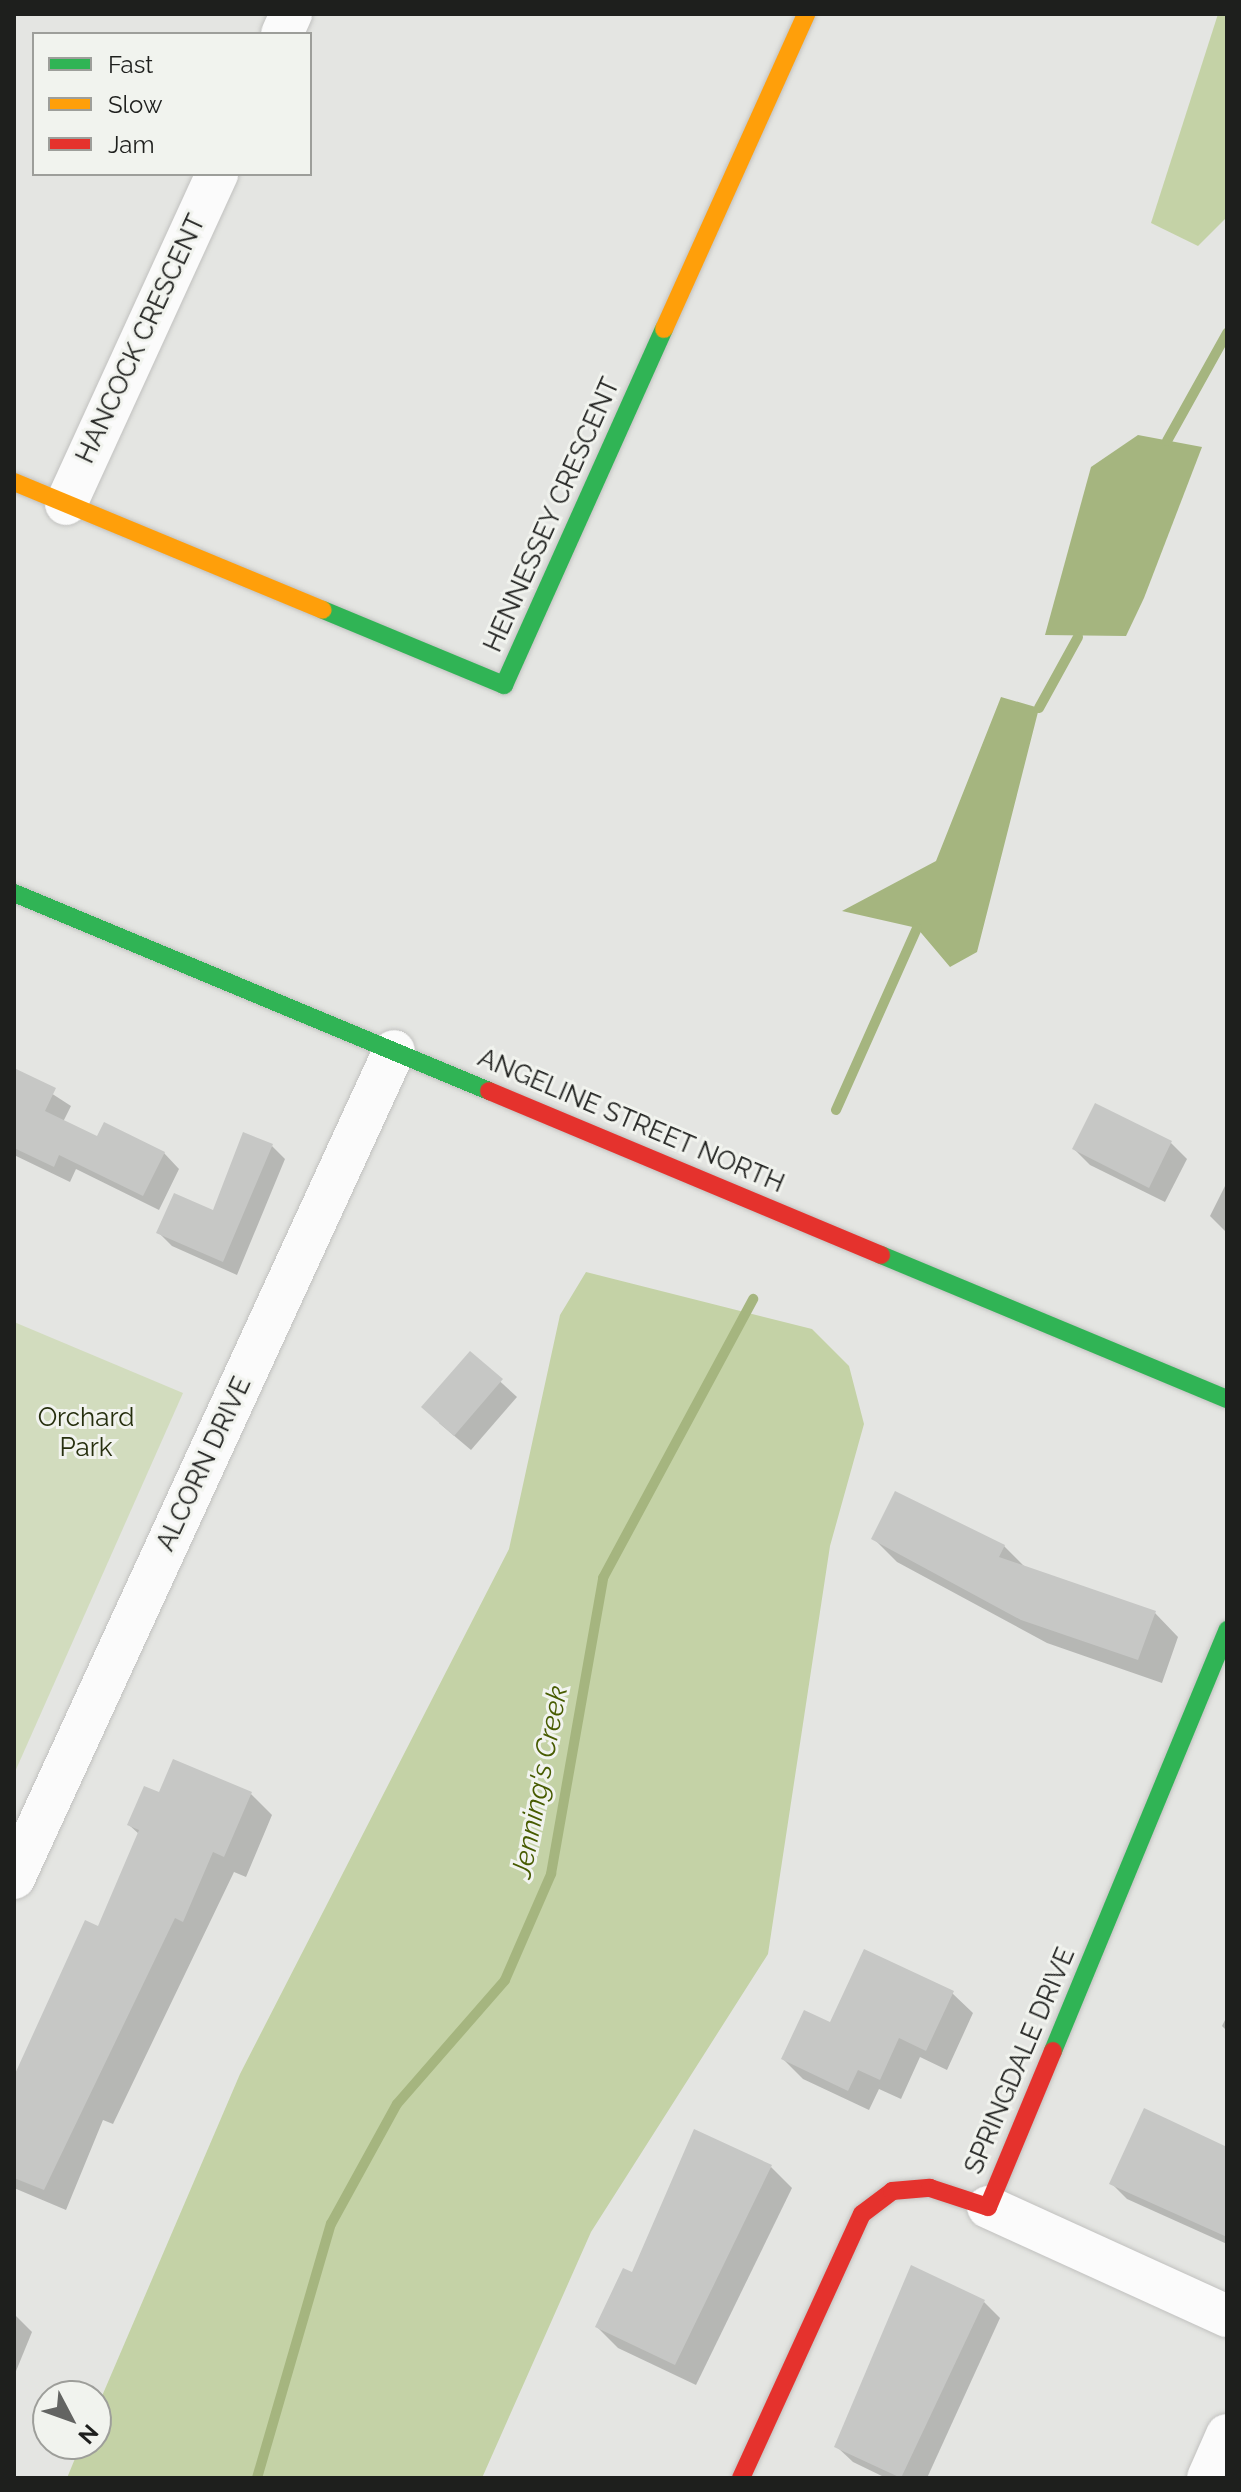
<!DOCTYPE html>
<html>
<head>
<meta charset="utf-8">
<style>
	body { margin:0 }
	#map { position:relative; width:1241px; height:2492px; overflow:hidden; background:#e4e5e2; font-family:Raleway,sans-serif }
	div>[style] { position:absolute }
	.green>* { inset:0; background:#d2dcbe }
	.forest>* { inset:0; background:#c4d2a6 }
	.water>* { inset:0; background:#a5b57f }
	.shadow>* { inset:0; background:#0003 }
	.stream>* { height:10px; margin:-5px; padding:0 5px; transform-origin:5px; border-radius:5px; background:#a5b57f }
	.building>* { inset:0; background:#c6c7c5 }
	.roads { filter:drop-shadow(0 0 2px #c1c1bf) drop-shadow(0 0 2px #c1c1bf) }
	.street>* { height:42px; margin:-21px; padding:0 21px; transform-origin:21px; border-radius:21px; background:#fbfbfb }
	.fast>* { height:18px; margin:-9px; padding:0 9px; transform-origin:9px; border-radius:9px; background:#30b455 }
	.slow>* { height:18px; margin:-9px; padding:0 9px; transform-origin:9px; border-radius:9px; background:#ff9f0a }
	.jam>* { height:18px; margin:-9px; padding:0 9px; transform-origin:9px; border-radius:9px; background:#e5322d }
	span { translate:-50% -50%; white-space:nowrap; text-align:center; line-height:1.15; -webkit-text-stroke:6px #f1f3ee; paint-order:stroke }
	.street-label { font-size:26px; color:#1e1f1d }
	.park-label { font-size:26px; color:#262f0e }
	.water-label { font-size:28px; color:#475b00; font-style:italic }
	.frame { position:absolute; inset:0; border:16px solid #1e1f1d; pointer-events:none }
	.legend { position:absolute; left:32px; top:32px; width:280px; height:144px; box-sizing:border-box; background:#f1f3ee; border:2px solid #9d9e9a; margin:0; padding:10px 14px; list-style:none; font-size:24px; color:#1e1f1d }
	.legend li { display:flex; align-items:center; gap:16px; height:40px }
	.legend b { width:40px; border:2px solid #9d9e9a }
	.north { position:absolute; left:32px; top:2380px; width:80px; height:80px; box-sizing:border-box; background:#f1f3ee; border:2px solid #9d9e9a; border-radius:50%; rotate:131deg; font-size:22px; font-weight:700; line-height:32px; text-align:center; color:#1e1f1d }
	.north::after { content:''; display:block; margin:auto; width:28px; height:36px; background:#636462; clip-path:polygon(50% 0,100% 100%,50% 72%,0 100%) }
</style>
</head>
<body>
<div id="map">
	<div class="green">
		<i style="clip-path:polygon(14px 1322px,183px 1393px,14px 1774px)"></i>
	</div>
	<div class="forest">
		<i style="clip-path:polygon(1218px 14px,1227px 14px,1227px 217px,1198px 246px,1151px 223px)"></i>
		<i style="clip-path:polygon(586px 1272px,812px 1329px,849px 1366px,864px 1424px,830px 1546px,768px 1954px,591px 2232px,482px 2478px,67px 2478px,81px 2444px,96px 2444px,96px 2410px,240px 2074px,509px 1549px,560px 1315px)"></i>
	</div>
	<div class="water">
		<i style="clip-path:polygon(1138px 435px,1202px 447px,1144px 598px,1126px 636px,1045px 635px,1091px 467px)"></i>
		<i style="clip-path:polygon(1001px 697px,1039px 708px,977px 952px,950px 967px,917px 928px,842px 911px,936px 861px)"></i>
	</div>
	<div class="shadow">
		<i style="clip-path:polygon(20px 1073px,71px 1106px,63px 1122px,98px 1139px,164px 1153px,179px 1169px,159px 1210px,76px 1169px,70px 1182px,14px 1155px)"></i>
		<i style="clip-path:polygon(1171px 1143px,1187px 1159px,1165px 1202px,1090px 1165px,1074px 1149px)"></i>
		<i style="clip-path:polygon(272px 1146px,285px 1159px,237px 1275px,172px 1246px,158px 1232px,214px 1213px)"></i>
		<i style="clip-path:polygon(1227px 1182px,1227px 1233px,1210px 1216px)"></i>
		<i style="clip-path:polygon(470px 1354px,517px 1397px,471px 1450px,439px 1423px)"></i>
		<i style="clip-path:polygon(873px 1538px,1004px 1546px,1026px 1568px,1155px 1613px,1178px 1637px,1162px 1683px,1047px 1643px,897px 1562px)"></i>
		<i style="clip-path:polygon(250px 1793px,272px 1815px,246px 1877px,234px 1872px,113px 2124px,103px 2120px,66px 2210px,14px 2188px,14px 2091px,99px 1928px,139px 1834px,129px 1825px,160px 1795px)"></i>
		<i style="clip-path:polygon(952px 1993px,973px 2013px,947px 2070px,920px 2057px,901px 2099px,879px 2089px,869px 2110px,803px 2079px,783px 2059px,831px 2025px)"></i>
		<i style="clip-path:polygon(1227px 2016px,1227px 2031px,1222px 2026px)"></i>
		<i style="clip-path:polygon(1227px 2149px,1227px 2244px,1127px 2199px,1111px 2183px)"></i>
		<i style="clip-path:polygon(771px 2167px,792px 2188px,696px 2385px,618px 2348px,597px 2327px,633px 2275px)"></i>
		<i style="clip-path:polygon(984px 2302px,1000px 2318px,927px 2478px,886px 2478px,853px 2462px,837px 2447px)"></i>
		<i style="clip-path:polygon(14px 2314px,32px 2332px,14px 2376px)"></i>
	</div>
	<div class="stream">
		<i style="left:1167px;top:441px;width:124px;rotate:-60.9deg"></i>
		<i style="left:1039px;top:708px;width:81px;rotate:-61.2deg"></i>
		<i style="left:836px;top:1110px;width:199px;rotate:-66deg"></i>
		<i style="left:257px;top:2478px;width:265px;rotate:-73.8deg"></i>
		<i style="left:331px;top:2224px;width:137px;rotate:-61.2deg"></i>
		<i style="left:397px;top:2104px;width:164px;rotate:-48.9deg"></i>
		<i style="left:505px;top:1980px;width:116px;rotate:-66.5deg"></i>
		<i style="left:551px;top:1874px;width:301px;rotate:-80deg"></i>
		<i style="left:603px;top:1578px;width:317px;rotate:-61.7deg"></i>
	</div>
	<div class="building">
		<i style="clip-path:polygon(14px 1068px,56px 1088px,45px 1111px,97px 1136px,104px 1122px,165px 1152px,143px 1196px,59px 1155px,54px 1167px,14px 1148px)"></i>
		<i style="clip-path:polygon(1095px 1103px,1172px 1141px,1149px 1188px,1072px 1149px)"></i>
		<i style="clip-path:polygon(243px 1132px,273px 1144px,223px 1262px,156px 1233px,174px 1193px,213px 1210px)"></i>
		<i style="clip-path:polygon(470px 1351px,503px 1379px,454px 1436px,421px 1407px)"></i>
		<i style="clip-path:polygon(895px 1491px,1005px 1545px,999px 1557px,1156px 1611px,1138px 1660px,1021px 1620px,871px 1539px)"></i>
		<i style="clip-path:polygon(173px 1759px,252px 1792px,224px 1857px,213px 1852px,183px 1922px,175px 1918px,44px 2190px,14px 2178px,14px 2076px,85px 1920px,98px 1926px,139px 1830px,127px 1825px,144px 1786px,159px 1792px)"></i>
		<i style="clip-path:polygon(864px 1949px,954px 1991px,926px 2051px,899px 2038px,880px 2080px,858px 2070px,848px 2091px,781px 2059px,804px 2010px,830px 2022px)"></i>
		<i style="clip-path:polygon(1144px 2108px,1227px 2147px,1227px 2237px,1109px 2184px)"></i>
		<i style="clip-path:polygon(694px 2129px,772px 2165px,675px 2365px,595px 2327px,623px 2268px,632px 2272px)"></i>
		<i style="clip-path:polygon(911px 2265px,985px 2300px,901px 2478px,834px 2447px)"></i>
	</div>
	<div class="roads">
		<div class="street">
			<i style="left:282px;top:34px;width:22px;rotate:-66deg"></i>
			<i style="left:66px;top:504px;width:363px;rotate:-65.4deg"></i>
			<i style="left:14px;top:1878px;width:910px;rotate:-65.32deg"></i>
			<i style="left:988px;top:2207px;width:263px;rotate:24.5deg"></i>
			<i style="left:1208px;top:2478px;width:47px;rotate:-66.2deg"></i>
		</div>
		<div class="fast">
			<i style="left:323px;top:610px;width:196px;rotate:22.5deg"></i>
			<i style="left:504px;top:685px;width:390px;rotate:-65.8deg"></i>
			<i style="left:14px;top:893px;width:515px;rotate:22.63deg"></i>
			<i style="left:881px;top:1255px;width:375px;rotate:22.6deg"></i>
			<i style="left:1053px;top:2051px;width:456px;rotate:-67.5deg"></i>
		</div>
		<div class="slow">
			<i style="left:664px;top:329px;width:346px;rotate:-65.7deg"></i>
			<i style="left:14px;top:482px;width:334px;rotate:22.5deg"></i>
		</div>
		<div class="jam">
			<i style="left:489px;top:1091px;width:425px;rotate:22.7deg"></i>
			<i style="left:741px;top:2478px;width:290px;rotate:-65.4deg"></i>
			<i style="left:862px;top:2214px;width:38px;rotate:-37deg"></i>
			<i style="left:892px;top:2191px;width:38px;rotate:-5deg"></i>
			<i style="left:930px;top:2188px;width:61px;rotate:18.1deg"></i>
			<i style="left:988px;top:2207px;width:169px;rotate:-67.4deg"></i>
		</div>
	</div>
	<div class="street-label">
		<span style="left:141px;top:339px;rotate:-65deg">HANCOCK CRESCENT</span>
		<span style="left:552px;top:515px;rotate:-66deg">HENNESSEY CRESCENT</span>
		<span style="left:631px;top:1121px;rotate:23deg">ANGELINE STREET NORTH</span>
		<span style="left:204px;top:1464px;rotate:-65deg">ALCORN DRIVE</span>
		<span style="left:1020px;top:2061px;rotate:-67deg">SPRINGDALE DRIVE</span>
	</div>
	<div class="park-label">
		<span style="left:86px;top:1433px">Orchard<br>Park</span>
	</div>
	<div class="water-label">
		<span style="left:540px;top:1782px;rotate:-79deg">Jenning's Creek</span>
	</div>
	<div class="frame"></div>
	<ul class="legend">
	<li><b style="height:10px;background:#30b455"></b>Fast</li>
	<li><b style="height:10px;background:#ff9f0a"></b>Slow</li>
	<li><b style="height:10px;background:#e5322d"></b>Jam</li>
	</ul>
	<div class="north">N</div>
</div>
</body>
</html>
